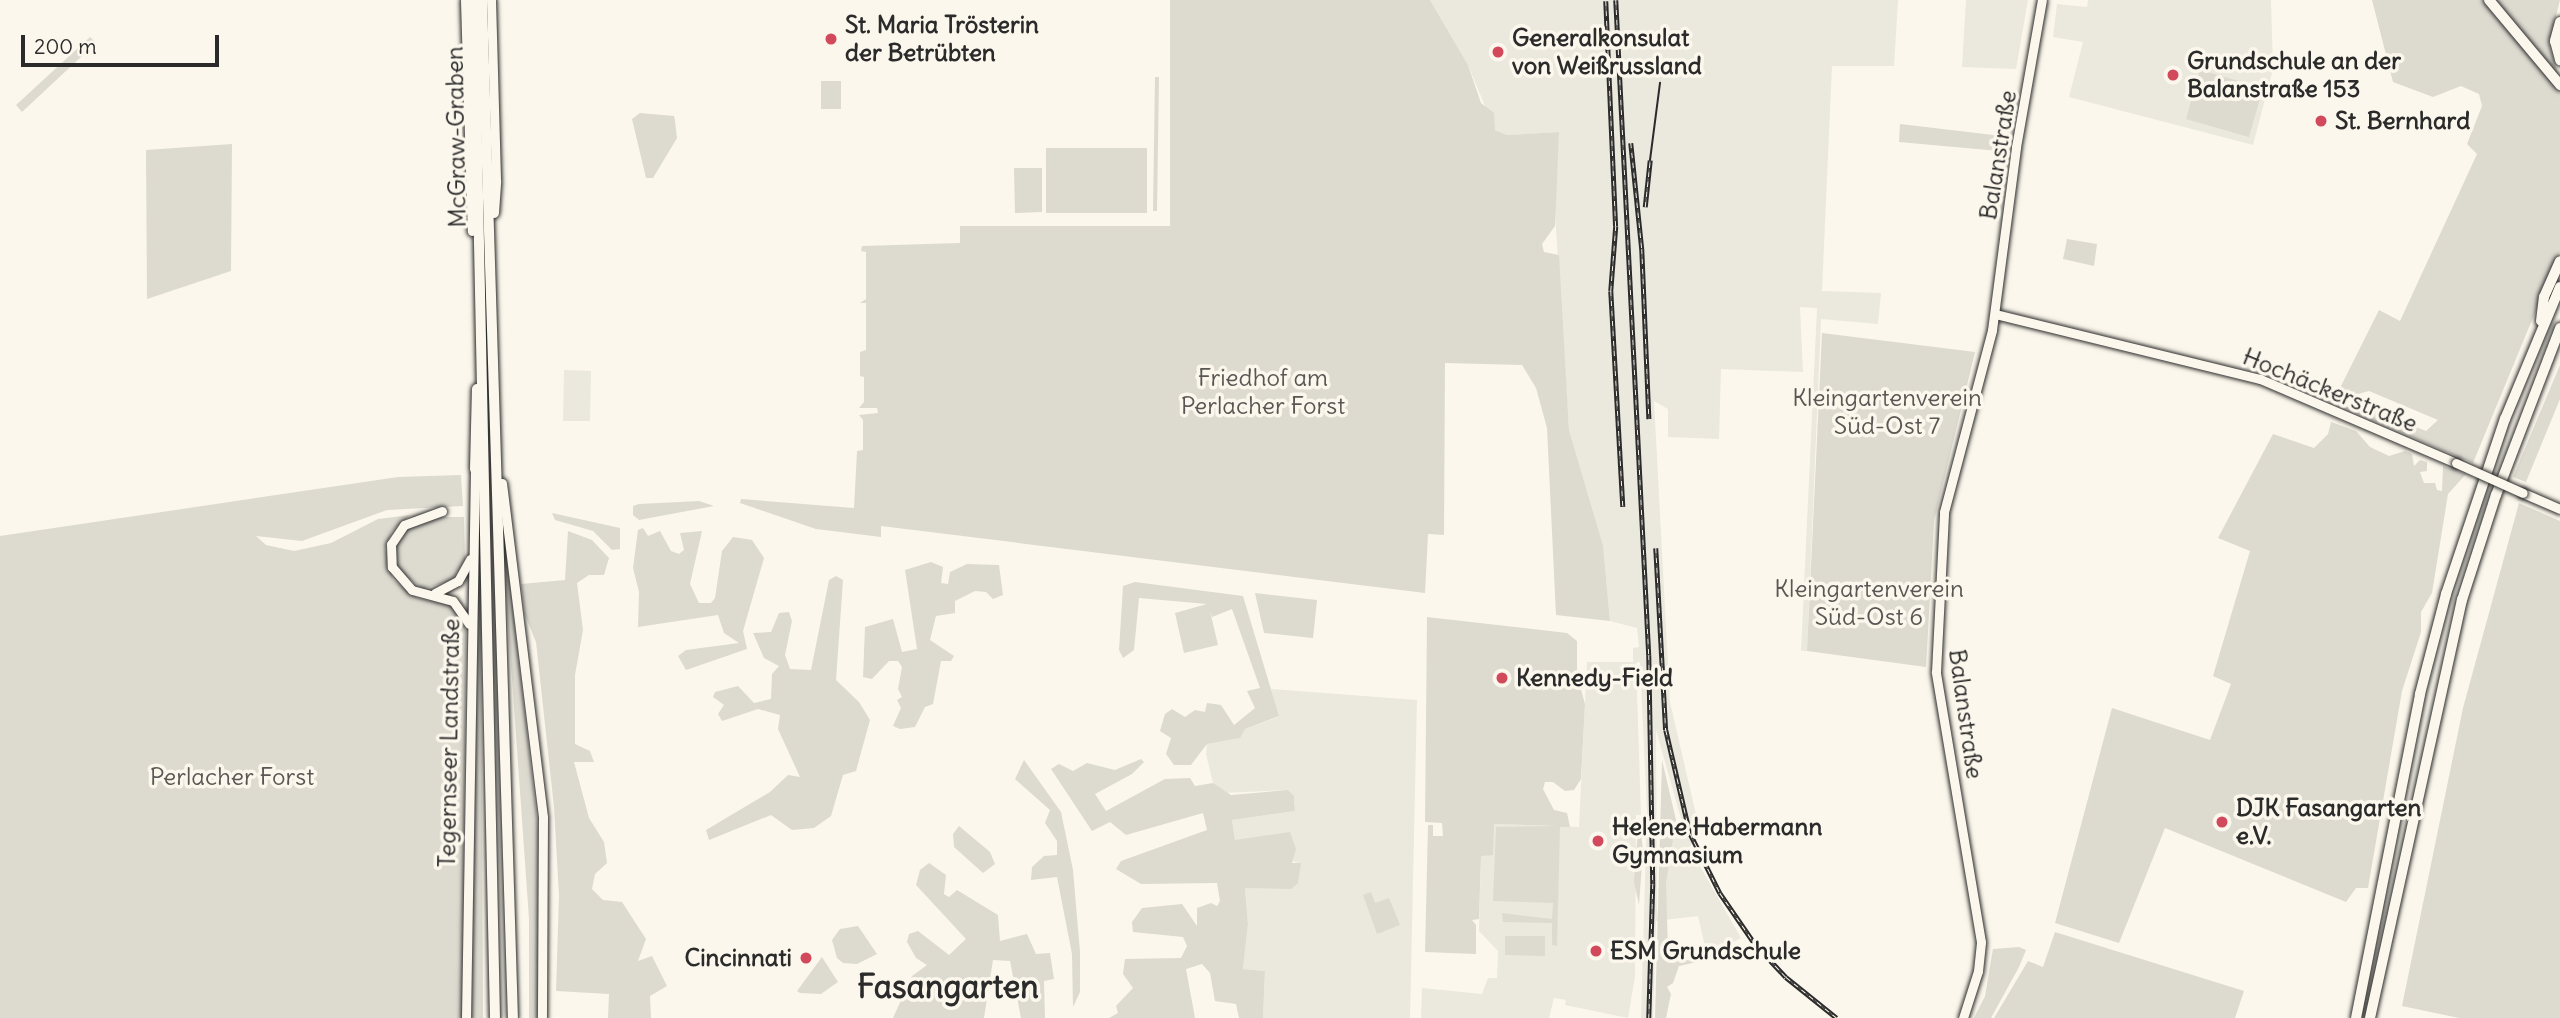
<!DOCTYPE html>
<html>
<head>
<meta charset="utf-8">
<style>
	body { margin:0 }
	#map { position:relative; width:2560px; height:1018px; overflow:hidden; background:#fbf7ec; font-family:Delius,sans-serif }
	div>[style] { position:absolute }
	.built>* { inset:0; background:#ebe8de }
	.green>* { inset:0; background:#dddad0 }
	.roads { filter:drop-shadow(0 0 2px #2b2b2b) drop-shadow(0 0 2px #2b2b2b) }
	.secondary>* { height:9px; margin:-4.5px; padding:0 4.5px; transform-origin:4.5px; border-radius:4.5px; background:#fbf7ec }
	.highway>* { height:10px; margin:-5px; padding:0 5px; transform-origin:5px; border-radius:5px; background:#fbf7ec }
	.tram>* { height:2px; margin:-1px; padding:0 1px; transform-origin:1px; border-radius:1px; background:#2b2b2b }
	.rail>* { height:4.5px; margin-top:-2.25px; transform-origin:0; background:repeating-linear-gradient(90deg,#fbf7ec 0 5px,#2b2b2b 0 10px); box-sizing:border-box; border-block:2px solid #2b2b2b }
	.bridges { filter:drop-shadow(0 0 2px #2b2b2b) drop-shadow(0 0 2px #2b2b2b) }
	.secondary-bridge>* { height:9px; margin:-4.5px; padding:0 4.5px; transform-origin:4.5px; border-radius:4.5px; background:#fbf7ec }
	.dots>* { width:19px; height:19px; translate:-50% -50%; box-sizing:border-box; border:4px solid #fbf7ec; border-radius:50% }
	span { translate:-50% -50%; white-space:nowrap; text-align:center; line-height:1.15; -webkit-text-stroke:7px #fbf7ec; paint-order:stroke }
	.poi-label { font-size:24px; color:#2b2b2b; font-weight:700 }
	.left { translate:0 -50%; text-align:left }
	.right { translate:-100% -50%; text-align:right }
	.street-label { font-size:24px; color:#2b2b2b }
	.park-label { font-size:24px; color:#585754 }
	.district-label { font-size:32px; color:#2b2b2b; font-weight:700 }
	.scale { position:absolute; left:21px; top:35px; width:198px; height:32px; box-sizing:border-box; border:4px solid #2b2b2b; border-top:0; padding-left:9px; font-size:21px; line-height:24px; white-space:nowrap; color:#2b2b2b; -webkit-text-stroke:5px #fbf7ec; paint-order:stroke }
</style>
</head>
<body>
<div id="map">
	<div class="built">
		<i style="clip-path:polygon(evenodd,1430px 0,1898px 0,1894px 66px,1832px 66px,1822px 291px,1881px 293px,1878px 324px,1821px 319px,1807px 651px,1801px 651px,1817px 308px,1800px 307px,1803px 372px,1721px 369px,1719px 439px,1668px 437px,1668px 409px,1654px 401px,1670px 702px,1701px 836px,1689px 847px,1741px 938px,1707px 955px,1698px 916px,1656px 921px,1653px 1018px,1641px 1018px,1647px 812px,1640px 662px,1636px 663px,1641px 815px,1636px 815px,1635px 976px,1628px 1018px,1565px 1005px,1566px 1000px,1554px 998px,1549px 1018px,1421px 1018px,1422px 988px,1482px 994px,1488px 978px,1497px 978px,1498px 951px,1479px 931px,1481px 855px,1494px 824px,1579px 827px,1587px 662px,1633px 662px,1633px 648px,1639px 647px,1637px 628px,1610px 621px,1603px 545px,1569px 430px,1554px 197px,1559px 132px,1507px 135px,1495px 130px,1468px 65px,1430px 0,1656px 730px,1687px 840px,1680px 827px,1673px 829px,1657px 917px,1656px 730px)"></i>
		<i style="clip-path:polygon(1966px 0,2028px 0,2016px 69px,1962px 67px)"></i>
		<i style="clip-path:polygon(2088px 0,2271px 0,2273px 69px,2253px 145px,2069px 97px,2083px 42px,2053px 37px,2057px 4px,2087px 7px)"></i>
		<i style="clip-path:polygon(564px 370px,591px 371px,590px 421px,563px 421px)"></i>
		<i style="clip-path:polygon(1271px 689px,1417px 700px,1410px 1018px,1263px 1018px,1265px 971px,1243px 969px,1248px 924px,1245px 887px,1301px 864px,1235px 840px,1232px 820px,1295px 811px,1295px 802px,1288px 790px,1223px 793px,1213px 783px,1206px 754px,1207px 744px,1239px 738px,1245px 729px,1278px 717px)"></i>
	</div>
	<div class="green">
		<i style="clip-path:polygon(1170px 0,1430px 0,1468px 65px,1481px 103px,1494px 113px,1495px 130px,1507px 135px,1559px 132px,1555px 226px,1542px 244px,1544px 252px,1559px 255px,1569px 430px,1603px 545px,1610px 621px,1556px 615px,1547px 428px,1536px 388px,1522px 365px,1445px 363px,1444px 535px,1428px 534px,1425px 593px,881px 526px,881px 537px,816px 529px,740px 503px,741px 499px,854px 508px,857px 451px,863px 450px,863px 420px,859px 415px,878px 413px,877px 408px,859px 408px,864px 402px,864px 377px,860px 376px,860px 352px,866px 350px,866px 303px,860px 303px,866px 299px,866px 252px,861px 251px,862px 246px,960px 243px,960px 226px,1170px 226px)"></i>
		<i style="clip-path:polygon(2372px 0,2484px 0,2560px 91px,2560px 252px,2473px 463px,2344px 408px,2356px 403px,2426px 431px,2438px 420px,2369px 391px,2340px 399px,2338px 392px,2379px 310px,2400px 321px,2477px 154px,2467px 144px,2482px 106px,2479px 94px,2461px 86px,2433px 97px,2393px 82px)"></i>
		<i style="clip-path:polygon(2496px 0,2560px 0,2549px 45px,2560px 79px)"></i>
		<i style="clip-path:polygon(90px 37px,96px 43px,22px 112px,16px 105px)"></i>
		<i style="clip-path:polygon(2200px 70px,2263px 88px,2249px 137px,2186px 119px)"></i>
		<i style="clip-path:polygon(1155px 77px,1159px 77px,1157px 211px,1153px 211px)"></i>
		<i style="clip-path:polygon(821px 81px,841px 81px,841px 109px,821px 109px)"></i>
		<i style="clip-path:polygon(640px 113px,674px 116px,675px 121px,677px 138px,653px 178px,646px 178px,632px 119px)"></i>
		<i style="clip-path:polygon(1900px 124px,2002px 136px,1999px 151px,1899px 142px)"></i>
		<i style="clip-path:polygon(232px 144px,231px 271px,147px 299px,146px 150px)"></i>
		<i style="clip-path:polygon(1046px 148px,1147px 148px,1147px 213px,1046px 213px)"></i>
		<i style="clip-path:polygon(1014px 168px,1042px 168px,1042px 212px,1015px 213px)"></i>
		<i style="clip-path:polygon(2067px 239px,2097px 244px,2094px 266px,2063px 259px)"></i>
		<i style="clip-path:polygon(1822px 333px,1975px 352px,1934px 521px,1926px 667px,1807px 651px)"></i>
		<i style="clip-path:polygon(2560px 365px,2560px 399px,2526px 482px,2513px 477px)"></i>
		<i style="clip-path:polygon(2331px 422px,2356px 431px,2370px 447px,2389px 456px,2405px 451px,2412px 454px,2414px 466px,2420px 460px,2427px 462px,2427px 471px,2420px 472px,2424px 483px,2435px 483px,2437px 490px,2442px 491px,2443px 466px,2466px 474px,2448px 494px,2432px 593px,2421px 612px,2421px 632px,2402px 691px,2368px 888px,2356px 888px,2346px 902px,2165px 828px,2119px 943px,2055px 923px,2112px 708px,2210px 740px,2231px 684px,2213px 676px,2250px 551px,2218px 538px,2273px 434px,2314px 448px,2328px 434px)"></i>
		<i style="clip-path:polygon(461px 475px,463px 506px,387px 510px,302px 541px,256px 536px,266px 545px,294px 551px,331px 543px,378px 519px,410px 515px,392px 531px,385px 548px,393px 580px,417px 598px,452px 606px,461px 616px,466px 631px,462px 1018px,0 1018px,0 536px,398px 477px)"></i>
		<i style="clip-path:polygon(498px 481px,538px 829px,538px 1018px,529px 1018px,529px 919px)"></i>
		<i style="clip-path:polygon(699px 501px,714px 506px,639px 520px,633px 515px,633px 506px,639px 504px)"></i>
		<i style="clip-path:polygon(2519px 503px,2560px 521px,2560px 1018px,2459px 1018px,2402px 1006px,2463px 708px)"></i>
		<i style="clip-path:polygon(552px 513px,620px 528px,620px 549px,612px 550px,593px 531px,555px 520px)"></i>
		<i style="clip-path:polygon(476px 514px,481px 550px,483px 1018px,472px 1018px)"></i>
		<i style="clip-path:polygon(437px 517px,464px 517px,465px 559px,452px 580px,423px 589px,398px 570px,396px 546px,409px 527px)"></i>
		<i style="clip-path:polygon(643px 528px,648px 536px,660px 531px,671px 551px,679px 554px,684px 550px,680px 533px,702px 531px,690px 584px,699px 603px,711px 603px,715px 598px,722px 551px,733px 537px,752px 540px,764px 558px,743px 631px,747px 649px,686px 670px,678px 656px,686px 650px,739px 643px,724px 633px,718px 615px,638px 627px,639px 592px,633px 568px,638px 530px)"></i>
		<i style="clip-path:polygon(568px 531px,592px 540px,609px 558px,604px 575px,589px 575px,577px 583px,583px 630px,575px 675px,575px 744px,590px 751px,594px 762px,574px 762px,589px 818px,604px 842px,607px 863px,595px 874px,592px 889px,603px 900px,622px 902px,646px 939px,638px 961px,652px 956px,667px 986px,650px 996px,651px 1018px,608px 1018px,609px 994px,556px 991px,559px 896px,554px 807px,536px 642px,525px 615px,521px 584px,565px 580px)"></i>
		<i style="clip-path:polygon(931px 562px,943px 567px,941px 583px,948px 584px,950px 572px,967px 564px,999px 565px,1003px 595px,993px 599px,986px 592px,975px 591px,955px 601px,955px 613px,936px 616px,930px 640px,954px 656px,951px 661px,941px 661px,933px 704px,925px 707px,915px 727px,900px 729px,893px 726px,901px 708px,897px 700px,902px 697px,898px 689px,902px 667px,898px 661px,889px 661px,872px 679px,863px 677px,865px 627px,893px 619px,902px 652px,917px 649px,905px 570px)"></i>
		<i style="clip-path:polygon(836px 576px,843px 580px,836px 680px,859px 702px,870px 720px,856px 771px,843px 775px,831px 816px,814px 828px,792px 830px,771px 815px,709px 840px,706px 830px,770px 792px,788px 775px,800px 777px,778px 729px,780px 715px,758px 709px,722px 721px,718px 714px,724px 705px,713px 697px,715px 692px,738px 686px,754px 703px,771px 699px,772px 674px,779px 666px,764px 658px,753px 633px,771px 632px,779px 613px,789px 612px,792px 621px,785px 655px,790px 669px,811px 670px,829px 580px)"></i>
		<i style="clip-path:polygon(1135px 582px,1243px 596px,1279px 716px,1245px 729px,1240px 738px,1207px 744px,1191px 765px,1174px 765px,1166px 754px,1171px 738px,1160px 731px,1165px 714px,1172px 709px,1185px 717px,1195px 710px,1205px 712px,1207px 703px,1221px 705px,1234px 725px,1255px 708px,1247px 691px,1260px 688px,1232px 609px,1212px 617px,1210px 611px,1218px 645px,1184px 653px,1175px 613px,1207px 604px,1139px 598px,1134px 650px,1123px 658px,1119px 650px,1123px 586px)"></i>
		<i style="clip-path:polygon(1255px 593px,1317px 600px,1313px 638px,1264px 633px)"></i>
		<i style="clip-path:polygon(1427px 617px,1567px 633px,1577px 641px,1577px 675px,1585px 704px,1581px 779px,1574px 790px,1565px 791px,1553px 782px,1545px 782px,1543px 789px,1554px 810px,1567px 813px,1570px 827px,1560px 827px,1557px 946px,1552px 945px,1552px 923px,1503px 922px,1502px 913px,1552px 919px,1553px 903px,1493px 901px,1496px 827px,1556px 826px,1494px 824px,1493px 855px,1481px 856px,1479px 919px,1472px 920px,1476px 925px,1476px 954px,1425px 952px,1428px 825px,1433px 825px,1433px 836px,1443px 836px,1442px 823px,1425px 822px)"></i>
		<i style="clip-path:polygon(1141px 759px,1144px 762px,1132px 774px,1095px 794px,1106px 811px,1165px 779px,1190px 778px,1195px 786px,1213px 783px,1231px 795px,1288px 790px,1294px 796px,1295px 811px,1232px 820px,1235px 840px,1290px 832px,1296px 849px,1292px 863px,1301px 863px,1298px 883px,1291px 889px,1245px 888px,1248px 924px,1243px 969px,1265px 971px,1263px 1018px,1239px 1018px,1236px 1004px,1215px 1001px,1210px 973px,1202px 964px,1186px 969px,1195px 1018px,1109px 1018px,1118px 1013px,1116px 1006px,1133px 988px,1123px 974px,1125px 959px,1181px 958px,1187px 946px,1183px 937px,1133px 932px,1132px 922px,1142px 908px,1182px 904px,1197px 926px,1197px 908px,1211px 903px,1217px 906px,1220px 901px,1217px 883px,1141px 884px,1116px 869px,1121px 861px,1207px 830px,1203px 813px,1126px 835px,1110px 822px,1092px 831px,1051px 769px,1059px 764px,1073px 771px,1087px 763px,1115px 770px)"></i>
		<i style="clip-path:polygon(1024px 760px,1061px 812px,1073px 870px,1080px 952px,1080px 992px,1073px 1007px,1072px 954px,1057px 877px,1031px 880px,1032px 867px,1044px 856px,1057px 855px,1057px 841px,1045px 823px,1050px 810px,1015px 779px)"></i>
		<i style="clip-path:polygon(1662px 760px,1676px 820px,1666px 883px,1668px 950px,1672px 957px,1697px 962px,1679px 966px,1673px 983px,1667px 987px,1671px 994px,1666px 1018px,1655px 1018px)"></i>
		<i style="clip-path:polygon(1639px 817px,1643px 850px,1639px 905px,1634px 882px)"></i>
		<i style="clip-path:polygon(959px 826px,990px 852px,995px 864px,983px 873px,954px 847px,953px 834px)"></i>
		<i style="clip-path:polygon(929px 863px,946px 875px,944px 894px,949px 897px,957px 890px,998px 915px,1000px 941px,1027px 934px,1036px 954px,1050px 953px,1054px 979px,1044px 981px,1045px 1018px,1021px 1018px,1010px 961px,993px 960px,984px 1018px,893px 1018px,912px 976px,927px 965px,916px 958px,907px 942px,909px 934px,918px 931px,949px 955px,966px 939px,916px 885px,920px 870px)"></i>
		<i style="clip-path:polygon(1371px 892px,1375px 903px,1389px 898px,1400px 925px,1377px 934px,1363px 895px)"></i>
		<i style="clip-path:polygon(858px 926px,877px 954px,857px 964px,843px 963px,837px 958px,832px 940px,840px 929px)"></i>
		<i style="clip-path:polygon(2055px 932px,2244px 991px,2235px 1018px,1994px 1018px,2028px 961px,2043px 967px)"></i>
		<i style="clip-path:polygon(1505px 936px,1545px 936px,1545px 956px,1505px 955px)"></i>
		<i style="clip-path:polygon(2019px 947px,2026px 950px,2019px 967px,1991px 1018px,1974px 1018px,1985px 996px,1993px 949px)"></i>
		<i style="clip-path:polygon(822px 957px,838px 982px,821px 994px,800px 993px,797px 991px)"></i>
	</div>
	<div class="roads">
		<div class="secondary">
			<i style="left:465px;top:0;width:231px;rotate:88.3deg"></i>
			<i style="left:491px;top:0;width:181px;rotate:88.4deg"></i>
			<i style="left:1995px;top:314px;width:273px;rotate:13.8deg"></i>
			<i style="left:2260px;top:379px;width:213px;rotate:23.2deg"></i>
			<i style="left:502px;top:483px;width:337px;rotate:83deg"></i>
			<i style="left:543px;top:817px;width:201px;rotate:90.3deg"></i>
			<i style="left:2523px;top:493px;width:40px;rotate:23.4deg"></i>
			<i style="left:442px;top:511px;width:40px;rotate:159.8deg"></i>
			<i style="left:404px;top:525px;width:23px;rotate:124deg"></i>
			<i style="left:391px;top:544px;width:23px;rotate:88deg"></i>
			<i style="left:392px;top:567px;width:30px;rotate:49deg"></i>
			<i style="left:412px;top:590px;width:42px;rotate:15deg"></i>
			<i style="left:453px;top:601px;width:28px;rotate:55deg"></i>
			<i style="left:435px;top:593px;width:26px;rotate:-28deg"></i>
			<i style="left:458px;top:581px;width:25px;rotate:-61deg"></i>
			<i style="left:466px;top:1018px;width:549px;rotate:-89.06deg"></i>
			<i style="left:1963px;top:1018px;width:49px;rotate:-72.3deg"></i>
			<i style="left:1978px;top:971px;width:29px;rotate:-84deg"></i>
			<i style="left:1981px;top:942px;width:274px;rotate:-99.5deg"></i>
			<i style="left:1936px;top:672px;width:160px;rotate:-87.1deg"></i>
			<i style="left:1944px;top:512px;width:188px;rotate:-75.2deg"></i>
			<i style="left:1992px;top:330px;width:185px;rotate:-82.5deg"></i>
			<i style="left:2016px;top:147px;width:149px;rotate:-80deg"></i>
		</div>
		<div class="highway">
			<i style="left:474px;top:0;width:1018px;rotate:88.82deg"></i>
			<i style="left:482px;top:0;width:1018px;rotate:88.26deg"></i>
			<i style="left:2489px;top:0;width:111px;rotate:50.1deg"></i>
			<i style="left:2560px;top:22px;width:20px;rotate:105deg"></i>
			<i style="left:2555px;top:41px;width:20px;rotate:75deg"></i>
			<i style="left:494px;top:213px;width:32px;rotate:-86deg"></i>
			<i style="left:2541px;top:321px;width:24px;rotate:-83deg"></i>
			<i style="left:2544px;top:297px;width:39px;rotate:-66deg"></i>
			<i style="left:475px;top:469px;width:80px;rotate:-88.6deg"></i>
			<i style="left:2356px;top:1018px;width:330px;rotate:-78.8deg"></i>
			<i style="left:2420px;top:694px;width:103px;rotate:-75.4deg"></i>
			<i style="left:2446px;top:594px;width:185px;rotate:-71.4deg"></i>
			<i style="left:2505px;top:419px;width:143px;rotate:-67.4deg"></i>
			<i style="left:2370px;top:1018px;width:428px;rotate:-77.6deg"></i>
			<i style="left:2462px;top:600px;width:110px;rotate:-72.1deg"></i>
			<i style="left:2496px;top:495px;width:179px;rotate:-69deg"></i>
		</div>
	</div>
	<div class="tram">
		<i style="left:1650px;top:160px;width:78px;rotate:-82.6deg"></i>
	</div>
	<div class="rail">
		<i style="left:1616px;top:0;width:656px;rotate:87.12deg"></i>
		<i style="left:1649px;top:655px;width:229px;rotate:89deg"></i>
		<i style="left:1653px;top:884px;width:134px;rotate:91.7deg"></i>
		<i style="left:1606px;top:1px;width:225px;rotate:87.5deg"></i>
		<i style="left:1616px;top:226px;width:65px;rotate:94.4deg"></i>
		<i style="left:1611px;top:291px;width:216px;rotate:86.8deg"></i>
		<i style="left:1631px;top:143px;width:107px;rotate:84.1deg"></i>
		<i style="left:1642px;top:249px;width:170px;rotate:87.6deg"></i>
		<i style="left:1645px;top:207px;width:47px;rotate:-83.9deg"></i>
		<i style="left:1656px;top:548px;width:182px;rotate:86.9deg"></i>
		<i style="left:1666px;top:730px;width:106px;rotate:76.9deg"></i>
		<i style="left:1690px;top:833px;width:67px;rotate:63.4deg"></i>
		<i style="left:1720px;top:893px;width:62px;rotate:55.5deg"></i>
		<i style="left:1755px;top:944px;width:45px;rotate:46.8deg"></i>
		<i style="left:1786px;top:977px;width:65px;rotate:38.8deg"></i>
	</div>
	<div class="bridges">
		<div class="secondary-bridge">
			<i style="left:2456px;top:463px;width:73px;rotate:24.1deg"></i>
		</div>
	</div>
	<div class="dots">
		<i style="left:831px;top:39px;background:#d1495b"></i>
		<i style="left:1498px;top:52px;background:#d1495b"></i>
		<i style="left:2173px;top:75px;background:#d1495b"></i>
		<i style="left:2321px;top:121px;background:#d1495b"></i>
		<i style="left:1502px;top:678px;background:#d1495b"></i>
		<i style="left:2222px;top:822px;background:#d1495b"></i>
		<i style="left:1598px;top:841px;background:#d1495b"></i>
		<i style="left:1596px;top:951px;background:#d1495b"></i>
		<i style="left:806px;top:958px;background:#d1495b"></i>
	</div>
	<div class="poi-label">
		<span class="left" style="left:845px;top:39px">St. Maria Trösterin<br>der Betrübten</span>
		<span class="left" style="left:1512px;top:52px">Generalkonsulat<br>von Weißrussland</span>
		<span class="left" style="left:2187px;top:75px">Grundschule an der<br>Balanstraße 153</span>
		<span class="left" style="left:2335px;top:121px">St. Bernhard</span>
		<span class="left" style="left:1516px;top:678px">Kennedy-Field</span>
		<span class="left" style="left:2236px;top:822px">DJK Fasangarten<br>e.V.</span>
		<span class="left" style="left:1612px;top:841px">Helene Habermann<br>Gymnasium</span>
		<span class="left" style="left:1610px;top:951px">ESM Grundschule</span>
		<span class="right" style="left:792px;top:958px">Cincinnati</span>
	</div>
	<div class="street-label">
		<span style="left:456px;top:137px;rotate:-91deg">McGraw-Graben</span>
		<span style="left:1998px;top:155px;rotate:-81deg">Balanstraße</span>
		<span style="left:2330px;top:390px;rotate:22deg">Hochäckerstraße</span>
		<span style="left:1966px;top:714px;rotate:82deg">Balanstraße</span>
		<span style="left:449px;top:743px;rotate:-89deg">Tegernseer Landstraße</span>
	</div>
	<div class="park-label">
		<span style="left:1263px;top:392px">Friedhof am<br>Perlacher Forst</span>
		<span style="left:1887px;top:412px">Kleingartenverein<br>Süd-Ost 7</span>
		<span style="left:1869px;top:603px">Kleingartenverein<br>Süd-Ost 6</span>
		<span style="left:232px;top:777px">Perlacher Forst</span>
	</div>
	<div class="district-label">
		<span style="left:948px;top:987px">Fasangarten</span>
	</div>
	<div class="scale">200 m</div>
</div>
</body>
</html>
